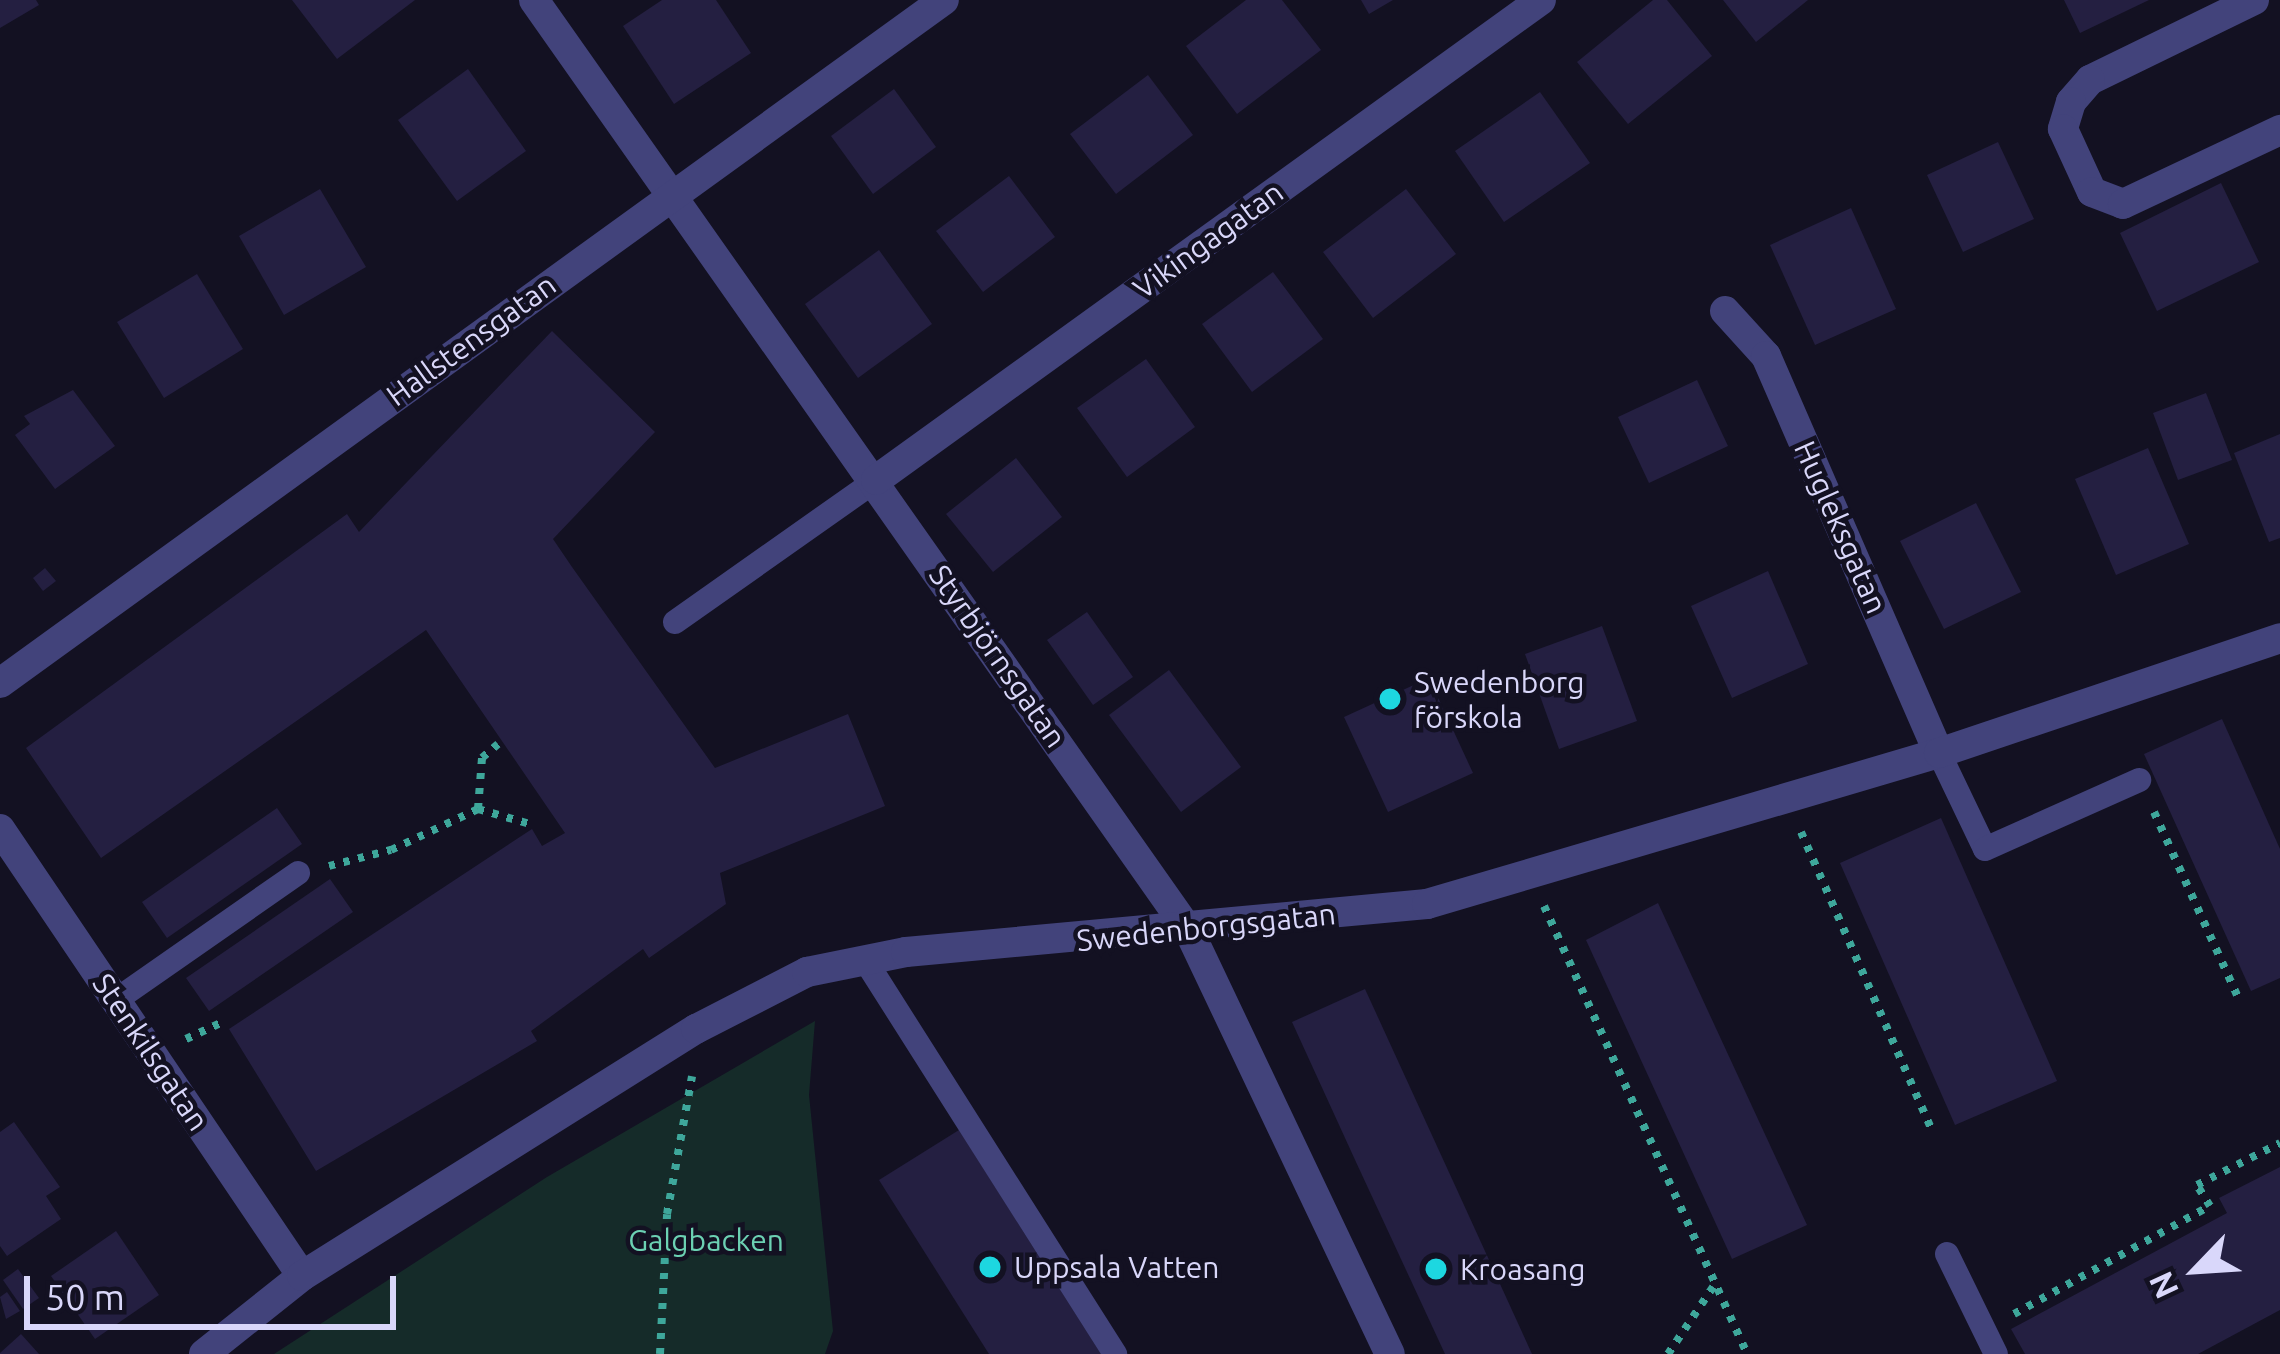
<!DOCTYPE html>
<html>
<head>
<meta charset="utf-8">
<style>
	body { margin:0 }
	#map { position:relative; width:2280px; height:1354px; overflow:hidden; background:#131122; font-family:Ubuntu,sans-serif }
	div>[style] { position:absolute }
	.green>* { inset:0; background:#152b29 }
	.building>* { inset:0; background:#241f41 }
	.path>* { height:8px; margin-top:-4px; transform-origin:0; background:repeating-linear-gradient(90deg,#3ea79b 0 6px,transparent 0 15px) }
	.lane>* { height:24px; margin:-12px; padding:0 12px; transform-origin:12px; border-radius:12px; background:#42437b }
	.street>* { height:30px; margin:-15px; padding:0 15px; transform-origin:15px; border-radius:15px; background:#42437b }
	.dots>* { width:33px; height:33px; translate:-50% -50%; box-sizing:border-box; border:6px solid #131122; border-radius:50% }
	span { translate:-50% -50%; white-space:nowrap; text-align:center; line-height:1.15; -webkit-text-stroke:9px #131122; paint-order:stroke }
	.street-label { font-size:30px; color:#d9d7fa }
	.poi-label { font-size:30px; color:#d9d7fa }
	.left { translate:0 -50%; text-align:left }
	.park-label { font-size:30px; color:#6cd1b3 }
	.north { position:absolute; left:2136px; top:1210px; width:120px; height:120px; -webkit-text-stroke:9px #131122; paint-order:stroke; rotate:245deg; font-size:33px; font-weight:700; line-height:48px; text-align:center; color:#d9d7fa }
	.north::after { content:''; display:block; margin:auto; width:42px; height:54px; background:#d9d7fa; clip-path:polygon(50% 0,100% 100%,50% 72%,0 100%) }
	.scale { position:absolute; left:24px; top:1276px; width:372px; height:54px; box-sizing:border-box; border:6px solid #d9d7fa; border-top:0; padding-left:15px; font-size:36px; line-height:42px; white-space:nowrap; color:#d9d7fa; -webkit-text-stroke:9px #131122; paint-order:stroke }
</style>
</head>
<body>
<div id="map">
	<div class="green">
		<i style="clip-path:polygon(815px 1021px,809px 1095px,833px 1331px,825px 1354px,274px 1354px,547px 1177px)"></i>
	</div>
	<div class="building">
		<i style="clip-path:polygon(0 0,36px 0,39px 5px,0 28px)"></i>
		<i style="clip-path:polygon(292px 0,415px 0,337px 59px)"></i>
		<i style="clip-path:polygon(662px 0,716px 0,751px 53px,674px 104px,623px 26px)"></i>
		<i style="clip-path:polygon(1246px 0,1282px 0,1321px 50px,1237px 114px,1186px 46px)"></i>
		<i style="clip-path:polygon(1361px 0,1393px 0,1369px 14px)"></i>
		<i style="clip-path:polygon(1653px 0,1667px 0,1712px 56px,1628px 124px,1577px 62px)"></i>
		<i style="clip-path:polygon(1723px 0,1808px 0,1756px 42px)"></i>
		<i style="clip-path:polygon(2064px 0,2149px 0,2080px 33px)"></i>
		<i style="clip-path:polygon(468px 69px,526px 151px,457px 201px,398px 120px)"></i>
		<i style="clip-path:polygon(1148px 75px,1193px 135px,1116px 194px,1070px 134px)"></i>
		<i style="clip-path:polygon(894px 89px,936px 147px,873px 194px,831px 136px)"></i>
		<i style="clip-path:polygon(1540px 92px,1590px 163px,1504px 222px,1455px 151px)"></i>
		<i style="clip-path:polygon(1998px 142px,2034px 219px,1963px 252px,1927px 175px)"></i>
		<i style="clip-path:polygon(1009px 176px,1055px 237px,983px 292px,936px 231px)"></i>
		<i style="clip-path:polygon(2221px 183px,2259px 262px,2157px 311px,2120px 233px)"></i>
		<i style="clip-path:polygon(320px 189px,366px 267px,284px 315px,239px 236px)"></i>
		<i style="clip-path:polygon(1406px 189px,1456px 254px,1373px 318px,1323px 252px)"></i>
		<i style="clip-path:polygon(1851px 208px,1896px 309px,1815px 345px,1770px 245px)"></i>
		<i style="clip-path:polygon(879px 250px,932px 324px,858px 378px,805px 304px)"></i>
		<i style="clip-path:polygon(1273px 272px,1323px 339px,1252px 392px,1202px 324px)"></i>
		<i style="clip-path:polygon(197px 274px,243px 349px,164px 398px,117px 322px)"></i>
		<i style="clip-path:polygon(552px 331px,655px 432px,553px 539px,572px 567px,715px 768px,848px 714px,885px 806px,720px 873px,726px 904px,649px 958px,643px 949px,531px 1031px,537px 1041px,316px 1171px,229px 1029px,532px 829px,542px 846px,565px 833px,426px 630px,101px 858px,26px 748px,347px 514px,359px 532px)"></i>
		<i style="clip-path:polygon(1146px 359px,1195px 427px,1127px 477px,1077px 408px)"></i>
		<i style="clip-path:polygon(1697px 380px,1728px 446px,1649px 483px,1618px 417px)"></i>
		<i style="clip-path:polygon(73px 390px,115px 446px,55px 489px,15px 435px,30px 424px,24px 416px)"></i>
		<i style="clip-path:polygon(2206px 393px,2232px 460px,2178px 480px,2153px 413px)"></i>
		<i style="clip-path:polygon(2280px 434px,2280px 538px,2269px 542px,2234px 453px)"></i>
		<i style="clip-path:polygon(2148px 448px,2189px 544px,2116px 575px,2075px 479px)"></i>
		<i style="clip-path:polygon(1016px 458px,1062px 517px,993px 572px,946px 514px)"></i>
		<i style="clip-path:polygon(1976px 503px,2021px 592px,1944px 629px,1900px 541px)"></i>
		<i style="clip-path:polygon(45px 568px,56px 581px,43px 591px,33px 578px)"></i>
		<i style="clip-path:polygon(1768px 571px,1808px 664px,1732px 698px,1691px 606px)"></i>
		<i style="clip-path:polygon(1087px 612px,1133px 677px,1093px 705px,1047px 640px)"></i>
		<i style="clip-path:polygon(1602px 626px,1637px 721px,1559px 749px,1525px 654px)"></i>
		<i style="clip-path:polygon(1169px 670px,1241px 767px,1181px 812px,1109px 715px)"></i>
		<i style="clip-path:polygon(1429px 678px,1473px 773px,1388px 812px,1344px 717px)"></i>
		<i style="clip-path:polygon(2222px 719px,2280px 849px,2280px 978px,2251px 991px,2144px 754px)"></i>
		<i style="clip-path:polygon(277px 808px,302px 844px,167px 938px,142px 902px)"></i>
		<i style="clip-path:polygon(1941px 818px,2057px 1081px,1955px 1125px,1840px 863px)"></i>
		<i style="clip-path:polygon(330px 879px,353px 912px,209px 1011px,186px 978px)"></i>
		<i style="clip-path:polygon(1658px 903px,1807px 1225px,1732px 1259px,1586px 940px)"></i>
		<i style="clip-path:polygon(1365px 989px,1458px 1192px,1532px 1354px,1445px 1354px,1356px 1162px,1292px 1022px)"></i>
		<i style="clip-path:polygon(14px 1122px,60px 1187px,46px 1196px,61px 1219px,7px 1256px,0 1246px,0 1132px)"></i>
		<i style="clip-path:polygon(959px 1130px,1101px 1354px,989px 1354px,879px 1180px)"></i>
		<i style="clip-path:polygon(2280px 1167px,2280px 1310px,2198px 1354px,2025px 1354px,2011px 1329px,2227px 1213px,2219px 1198px)"></i>
		<i style="clip-path:polygon(116px 1231px,159px 1295px,95px 1339px,51px 1276px)"></i>
		<i style="clip-path:polygon(18px 1269px,39px 1298px,23px 1309px,3px 1280px)"></i>
		<i style="clip-path:polygon(7px 1292px,20px 1311px,6px 1319px,0 1297px)"></i>
		<i style="clip-path:polygon(21px 1334px,39px 1354px,0 1354px,0 1353px)"></i>
	</div>
	<div class="path">
		<i style="left:498px;top:744px;width:21px;rotate:139deg"></i>
		<i style="left:482px;top:758px;width:51px;rotate:94.5deg"></i>
		<i style="left:478px;top:809px;width:54px;rotate:16.1deg"></i>
		<i style="left:2154px;top:812px;width:201px;rotate:65.6deg"></i>
		<i style="left:1801px;top:832px;width:326px;rotate:66.3deg"></i>
		<i style="left:329px;top:866px;width:64px;rotate:-14.5deg"></i>
		<i style="left:391px;top:850px;width:96px;rotate:-25.2deg"></i>
		<i style="left:1544px;top:906px;width:492px;rotate:65.6deg"></i>
		<i style="left:186px;top:1039px;width:43px;rotate:-24.8deg"></i>
		<i style="left:2014px;top:1314px;width:224px;rotate:-28.9deg"></i>
		<i style="left:2210px;top:1206px;width:25px;rotate:-122deg"></i>
		<i style="left:2197px;top:1185px;width:93px;rotate:-26.8deg"></i>
		<i style="left:660px;top:1354px;width:140px;rotate:-87.1deg"></i>
		<i style="left:667px;top:1214px;width:140px;rotate:-79.7deg"></i>
		<i style="left:1668px;top:1354px;width:81px;rotate:-56.1deg"></i>
	</div>
	<div class="lane">
		<i style="left:675px;top:622px;width:246px;rotate:-35.2deg"></i>
		<i style="left:1939px;top:753px;width:106px;rotate:64.4deg"></i>
		<i style="left:1985px;top:849px;width:169px;rotate:-24.1deg"></i>
		<i style="left:865px;top:960px;width:467px;rotate:57.6deg"></i>
		<i style="left:116px;top:1000px;width:222px;rotate:-34.9deg"></i>
		<i style="left:1947px;top:1254px;width:111px;rotate:63.9deg"></i>
	</div>
	<div class="street">
		<i style="left:534px;top:0;width:1138px;rotate:54.87deg"></i>
		<i style="left:1189px;top:931px;width:468px;rotate:64.6deg"></i>
		<i style="left:2254px;top:0;width:182px;rotate:154deg"></i>
		<i style="left:2090px;top:80px;width:29px;rotate:131deg"></i>
		<i style="left:2071px;top:102px;width:28px;rotate:107deg"></i>
		<i style="left:2063px;top:129px;width:69px;rotate:65.3deg"></i>
		<i style="left:2092px;top:192px;width:33px;rotate:21deg"></i>
		<i style="left:2123px;top:204px;width:174px;rotate:-25.2deg"></i>
		<i style="left:1725px;top:311px;width:61px;rotate:47.7deg"></i>
		<i style="left:1766px;top:356px;width:433px;rotate:66.5deg"></i>
		<i style="left:876px;top:480px;width:820px;rotate:-35.82deg"></i>
		<i style="left:0;top:683px;width:1165px;rotate:-35.89deg"></i>
		<i style="left:0;top:829px;width:539px;rotate:55.96deg"></i>
		<i style="left:204px;top:1354px;width:125px;rotate:-38.5deg"></i>
		<i style="left:302px;top:1276px;width:465px;rotate:-32.1deg"></i>
		<i style="left:696px;top:1029px;width:125px;rotate:-27.2deg"></i>
		<i style="left:807px;top:972px;width:101px;rotate:-11.4deg"></i>
		<i style="left:906px;top:952px;width:523px;rotate:-5.26deg"></i>
		<i style="left:1427px;top:904px;width:534px;rotate:-16.43deg"></i>
		<i style="left:1939px;top:753px;width:360px;rotate:-18.6deg"></i>
	</div>
	<div class="dots">
		<i style="left:1390px;top:699px;background:#1dd7e0"></i>
		<i style="left:990px;top:1267px;background:#1dd7e0"></i>
		<i style="left:1436px;top:1269px;background:#1dd7e0"></i>
	</div>
	<div class="street-label">
		<span style="left:1208px;top:240px;rotate:-36deg">Vikingagatan</span>
		<span style="left:471px;top:340px;rotate:-36deg">Hallstensgatan</span>
		<span style="left:1841px;top:527px;rotate:66deg">Hugleksgatan</span>
		<span style="left:998px;top:656px;rotate:55deg">Styrbjörnsgatan</span>
		<span style="left:1206px;top:927px;rotate:-6deg">Swedenborgsgatan</span>
		<span style="left:151px;top:1052px;rotate:56deg">Stenkilsgatan</span>
	</div>
	<div class="poi-label">
		<span class="left" style="left:1414px;top:699px">Swedenborg<br>förskola</span>
		<span class="left" style="left:1014px;top:1267px">Uppsala Vatten</span>
		<span class="left" style="left:1460px;top:1269px">Kroasang</span>
	</div>
	<div class="park-label">
		<span style="left:706px;top:1240px">Galgbacken</span>
	</div>
	<div class="north">N</div>
	<div class="scale">50 m</div>
</div>
</body>
</html>
